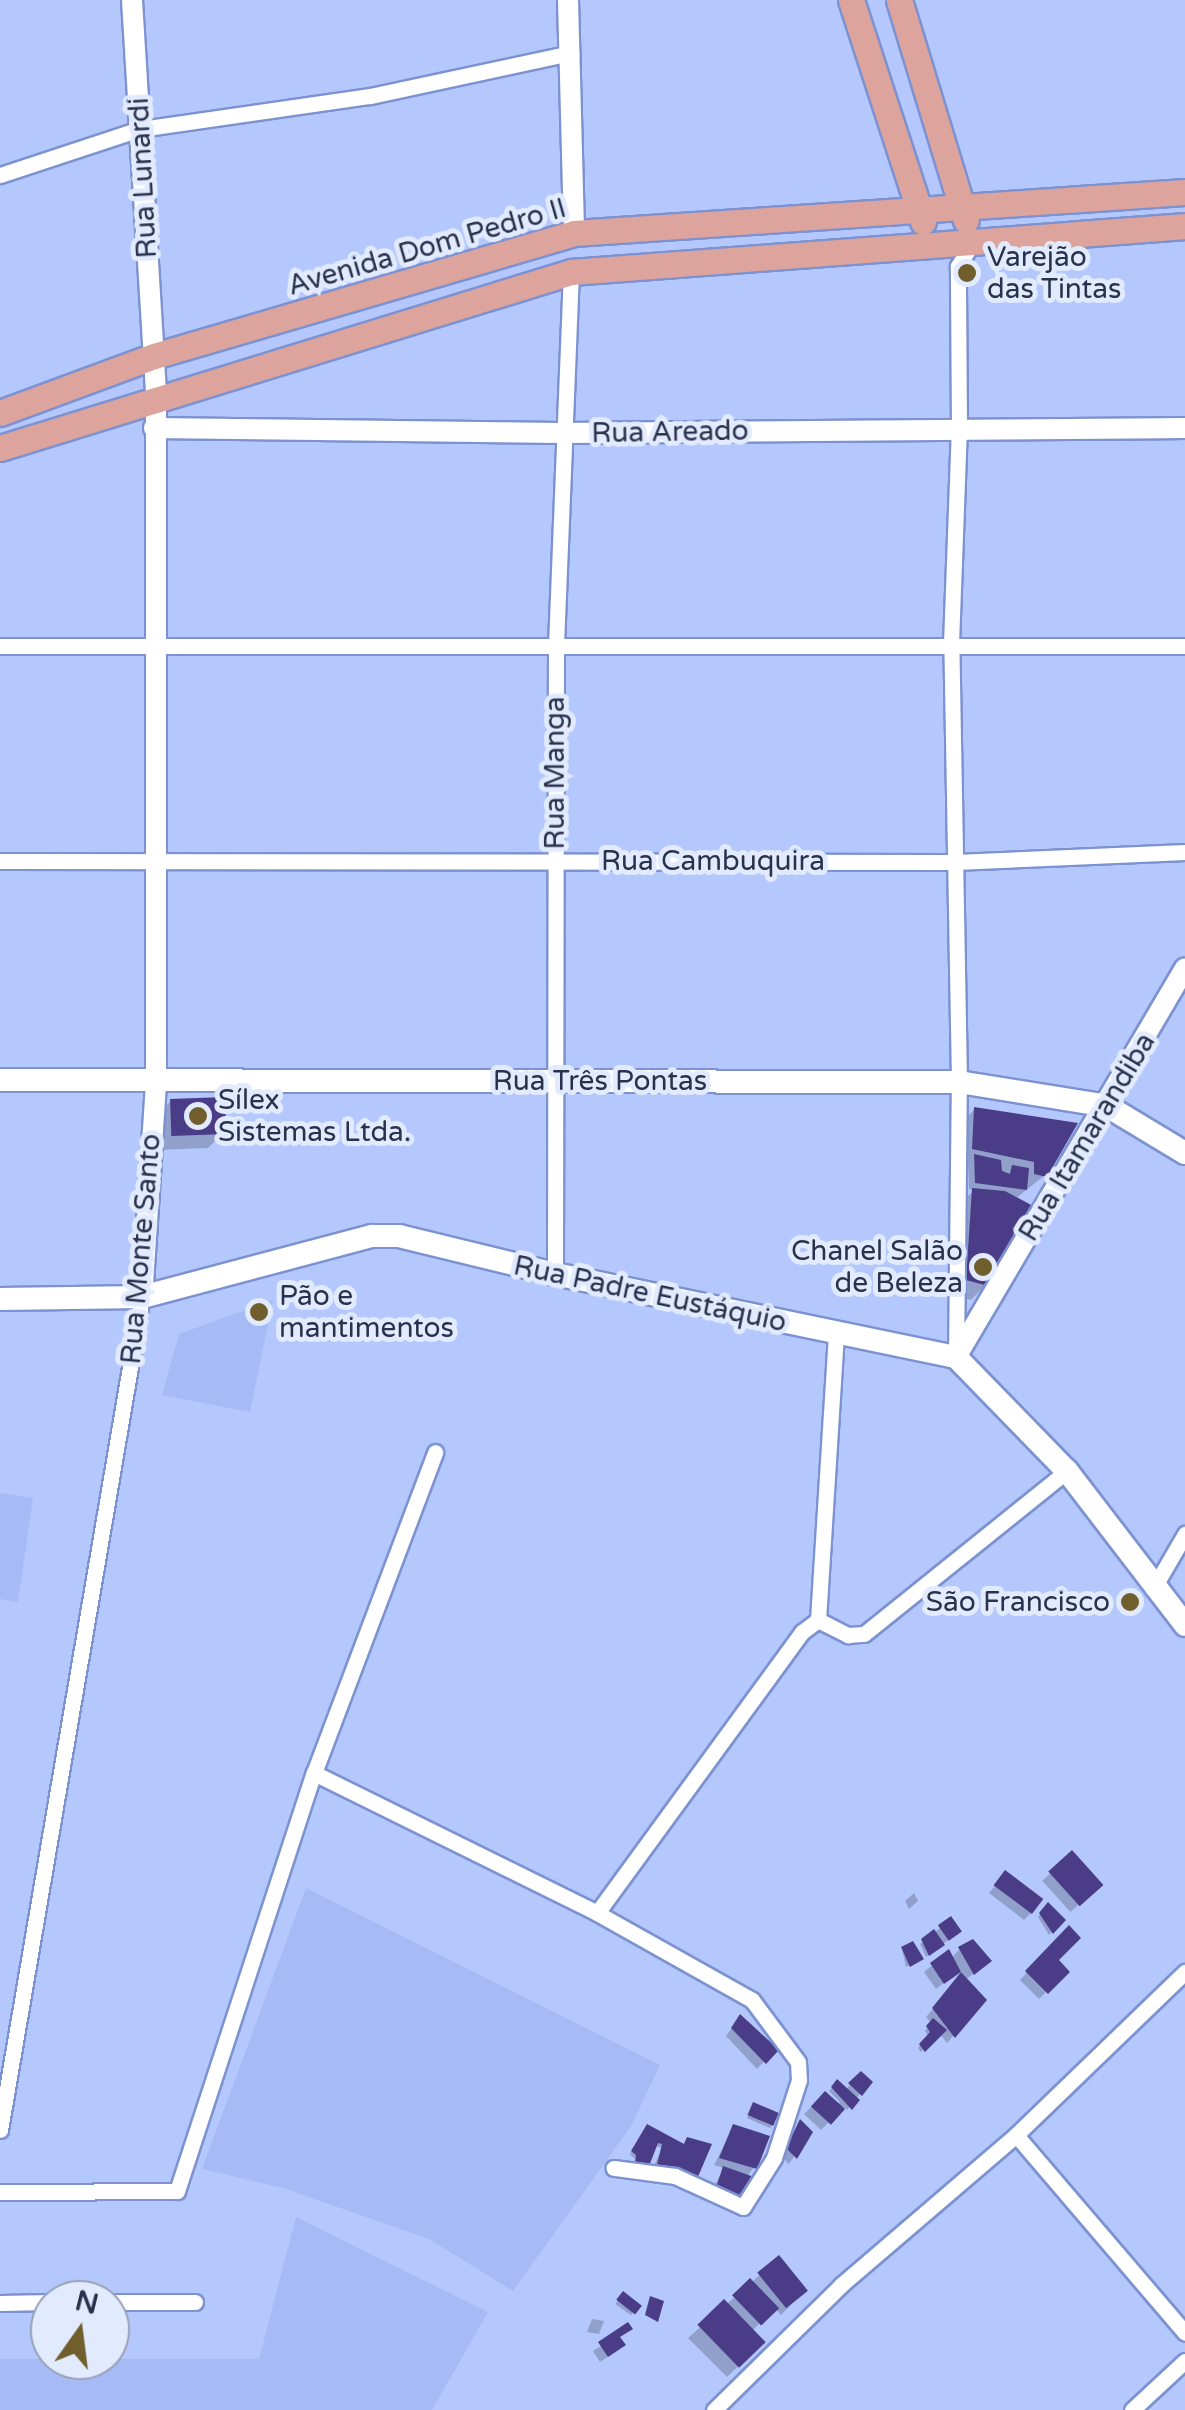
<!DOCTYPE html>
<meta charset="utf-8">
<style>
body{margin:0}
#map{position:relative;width:1185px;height:2410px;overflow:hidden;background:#b4c8fd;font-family:"Varela Round",sans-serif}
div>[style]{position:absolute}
.built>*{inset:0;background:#a6bbf5}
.shadow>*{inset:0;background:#0003;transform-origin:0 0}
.building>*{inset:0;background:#4b3c88;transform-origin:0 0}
.roads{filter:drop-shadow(2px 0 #7c92d1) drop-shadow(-2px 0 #7c92d1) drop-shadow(0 2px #7c92d1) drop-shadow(0 -2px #7c92d1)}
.minor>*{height:15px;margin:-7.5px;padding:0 7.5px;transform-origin:7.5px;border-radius:7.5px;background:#fff}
.tertiary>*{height:20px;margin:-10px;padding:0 10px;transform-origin:10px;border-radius:10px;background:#fff}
.secondary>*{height:22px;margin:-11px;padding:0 11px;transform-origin:11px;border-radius:11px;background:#fff}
.primary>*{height:25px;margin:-12.5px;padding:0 12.5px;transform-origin:12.5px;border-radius:12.5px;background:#dda49d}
.dots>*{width:28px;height:28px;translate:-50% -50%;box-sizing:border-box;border:5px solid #e2eafe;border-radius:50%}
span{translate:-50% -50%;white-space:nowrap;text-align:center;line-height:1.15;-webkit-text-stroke:10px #e2eafe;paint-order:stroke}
.street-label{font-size:28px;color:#29324c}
.poi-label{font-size:28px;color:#29324c}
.left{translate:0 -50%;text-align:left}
.right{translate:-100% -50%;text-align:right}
.north{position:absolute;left:30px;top:2280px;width:100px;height:100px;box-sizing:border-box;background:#e2eafe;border:2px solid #98a0b7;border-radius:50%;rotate:14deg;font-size:28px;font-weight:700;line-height:40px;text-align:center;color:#29324c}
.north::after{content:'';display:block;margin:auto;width:35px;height:45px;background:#705e2c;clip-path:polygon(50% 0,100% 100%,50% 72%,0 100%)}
</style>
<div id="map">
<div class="built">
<i style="clip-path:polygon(273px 1300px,250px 1412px,162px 1395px,179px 1334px)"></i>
<i style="clip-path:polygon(0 1493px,33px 1498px,18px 1602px,0 1599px)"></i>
<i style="clip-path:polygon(306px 1888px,660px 2065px,631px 2126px,513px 2291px,429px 2239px,283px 2188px,202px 2169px)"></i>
<i style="clip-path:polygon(296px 2217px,488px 2312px,432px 2410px,0 2410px,0 2359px,259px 2359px)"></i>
</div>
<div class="shadow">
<i style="clip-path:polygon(171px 1101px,223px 1133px,208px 1148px,156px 1150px,156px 1116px)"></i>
<i style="clip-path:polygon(975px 1109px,1074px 1125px,1045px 1175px,1015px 1199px,986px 1284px,971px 1300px,952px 1295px,958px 1206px,974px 1190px,969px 1189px,968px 1166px,958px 1163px,960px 1124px)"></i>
<i style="left:1072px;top:1854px;width:42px;height:40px;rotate:48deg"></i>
<i style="clip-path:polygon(999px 1881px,1031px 1913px,1024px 1920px,989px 1893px)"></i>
<i style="clip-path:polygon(914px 1893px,918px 1901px,909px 1909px,905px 1901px)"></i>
<i style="clip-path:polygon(1048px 1906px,1062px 1920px,1049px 1935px,1038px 1917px)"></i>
<i style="clip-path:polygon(950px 1920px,956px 1934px,926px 1957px,920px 1944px)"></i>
<i style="clip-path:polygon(1069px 1928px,1056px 1960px,1067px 1972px,1039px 1999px,1020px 1980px)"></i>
<i style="clip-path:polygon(902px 1949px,920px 1959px,906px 1967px)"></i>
<i style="clip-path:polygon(960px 1949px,981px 1968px,965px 1980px,984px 2000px,947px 2043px,940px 2034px,921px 2052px,918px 2048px,928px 2036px,925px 2031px,931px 2023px,926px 2017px,963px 1974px,960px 1970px,936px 1989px,924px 1972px,949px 1952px,951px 1958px)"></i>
<i style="clip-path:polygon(740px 2017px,775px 2050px,757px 2069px,726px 2036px)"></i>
<i style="clip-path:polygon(861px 2075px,869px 2083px,847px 2110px,844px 2107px,821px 2130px,804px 2114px,825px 2094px,837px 2105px,840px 2102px,829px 2091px,837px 2082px,845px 2090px)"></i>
<i style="clip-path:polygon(753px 2105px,773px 2125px,770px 2128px,747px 2118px)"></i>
<i style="clip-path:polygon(800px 2123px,810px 2132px,789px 2164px,780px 2156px)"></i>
<i style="clip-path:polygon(734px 2126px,754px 2167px,729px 2201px,711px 2192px,724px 2168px,714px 2165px)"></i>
<i style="clip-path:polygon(645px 2130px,682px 2145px,688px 2139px,708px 2145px,651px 2172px,662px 2148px,654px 2145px,634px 2166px,635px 2159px,630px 2154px)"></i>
<i style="clip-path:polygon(779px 2258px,805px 2290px,781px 2315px,775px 2308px,752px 2331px,763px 2342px,727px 2377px,688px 2338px)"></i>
<i style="clip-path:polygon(624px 2294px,638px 2307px,631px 2315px,615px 2304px)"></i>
<i style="clip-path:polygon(592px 2319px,604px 2321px,599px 2334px,587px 2332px)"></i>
<i style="clip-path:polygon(629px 2329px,618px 2338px,615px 2352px,600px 2362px,593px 2351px)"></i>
</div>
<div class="building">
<i style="left:225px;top:1097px;width:37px;height:55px;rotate:88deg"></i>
<i style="clip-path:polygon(974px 1107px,1078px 1123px,1047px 1177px,1034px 1174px,1034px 1162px,972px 1149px)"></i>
<i style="clip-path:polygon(974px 1154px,1001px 1160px,1002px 1171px,1010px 1174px,1012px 1165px,1029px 1168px,1027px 1190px,975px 1183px)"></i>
<i style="clip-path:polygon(972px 1188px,1005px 1191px,1035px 1207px,988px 1286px,966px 1280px)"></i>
<i style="left:1072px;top:1850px;width:47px;height:32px;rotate:48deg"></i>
<i style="left:1005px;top:1870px;width:48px;height:19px;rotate:37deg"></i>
<i style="clip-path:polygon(1048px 1902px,1066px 1920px,1053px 1934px,1039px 1913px)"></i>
<i style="left:951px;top:1916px;width:19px;height:16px;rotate:55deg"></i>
<i style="clip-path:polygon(1069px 1925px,1081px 1938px,1059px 1960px,1070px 1972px,1048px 1994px,1025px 1971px)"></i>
<i style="clip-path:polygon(934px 1929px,945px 1945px,929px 1956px,921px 1939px)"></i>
<i style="clip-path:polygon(973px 1939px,992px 1961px,974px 1975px,958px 1947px)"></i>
<i style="clip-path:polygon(913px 1941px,924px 1959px,910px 1967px,901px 1947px)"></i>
<i style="clip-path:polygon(949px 1949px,961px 1972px,944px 1984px,930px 1963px)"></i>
<i style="clip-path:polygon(961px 1972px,987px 2000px,955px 2038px,932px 2008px)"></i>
<i style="clip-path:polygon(740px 2014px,779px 2050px,766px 2064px,731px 2028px)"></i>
<i style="clip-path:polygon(933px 2018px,947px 2030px,925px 2052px,919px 2044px,930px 2032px,926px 2026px)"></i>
<i style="clip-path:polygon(861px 2071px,873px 2082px,862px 2096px,848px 2083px)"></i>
<i style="clip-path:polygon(837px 2079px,860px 2100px,852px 2110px,831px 2087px)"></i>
<i style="left:825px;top:2091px;width:27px;height:21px;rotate:42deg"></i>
<i style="left:753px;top:2102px;width:28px;height:14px;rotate:23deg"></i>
<i style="clip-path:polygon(800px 2119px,813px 2132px,797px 2159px,786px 2148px)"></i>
<i style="clip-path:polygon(647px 2124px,684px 2144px,687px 2137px,712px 2144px,697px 2179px,657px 2165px,662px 2144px,658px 2143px,649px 2166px,635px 2164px,636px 2155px,631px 2151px)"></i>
<i style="clip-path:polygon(733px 2124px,770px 2136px,757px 2169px,719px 2158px)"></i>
<i style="clip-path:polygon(723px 2166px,754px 2177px,739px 2195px,717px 2185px)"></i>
<i style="left:779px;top:2255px;width:46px;height:28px;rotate:51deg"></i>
<i style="left:750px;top:2278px;width:42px;height:25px;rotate:46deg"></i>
<i style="left:623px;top:2291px;width:24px;height:11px;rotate:38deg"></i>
<i style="clip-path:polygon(650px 2296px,664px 2301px,658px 2322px,645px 2315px)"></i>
<i style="left:724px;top:2299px;width:60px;height:37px;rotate:46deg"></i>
<i style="clip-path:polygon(628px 2322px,633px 2329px,620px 2337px,626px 2345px,608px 2357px,598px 2342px)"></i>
</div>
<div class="roads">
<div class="minor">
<i style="left:0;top:175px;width:147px;rotate:-18.2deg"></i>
<i style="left:140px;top:129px;width:232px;rotate:-8.2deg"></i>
<i style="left:370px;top:96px;width:206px;rotate:-12.1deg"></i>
<i style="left:0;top:646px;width:1185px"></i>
<i style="left:0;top:861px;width:955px;rotate:0.06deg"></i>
<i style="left:955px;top:862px;width:230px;rotate:-2.5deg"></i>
<i style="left:555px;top:1274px;width:629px;rotate:-89.91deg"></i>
<i style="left:556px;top:645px;width:373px;rotate:-87.7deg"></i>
<i style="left:956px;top:1357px;width:275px;rotate:-89.4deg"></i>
<i style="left:959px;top:1082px;width:438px;rotate:-91deg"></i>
<i style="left:951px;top:644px;width:216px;rotate:-87.9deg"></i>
<i style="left:959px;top:428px;width:162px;rotate:-90.4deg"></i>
<i style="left:958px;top:266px;width:26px;rotate:-58deg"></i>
<i style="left:1153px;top:1589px;width:64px;rotate:-59.8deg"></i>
<i style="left:818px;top:1620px;width:34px;rotate:27deg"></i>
<i style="left:848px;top:1635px;width:16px;rotate:-4deg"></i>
<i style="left:864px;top:1634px;width:260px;rotate:-38.8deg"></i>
<i style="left:818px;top:1620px;width:287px;rotate:-86.4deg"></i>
<i style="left:314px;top:1773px;width:316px;rotate:26.3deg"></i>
<i style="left:597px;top:1913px;width:178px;rotate:29.3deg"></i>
<i style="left:752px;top:2000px;width:77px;rotate:53.4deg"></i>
<i style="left:798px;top:2062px;width:18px;rotate:87deg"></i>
<i style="left:799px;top:2080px;width:82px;rotate:107.8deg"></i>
<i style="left:774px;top:2158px;width:58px;rotate:122.3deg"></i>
<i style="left:743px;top:2207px;width:75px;rotate:-155.5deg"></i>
<i style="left:675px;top:2176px;width:62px;rotate:-172.5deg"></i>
<i style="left:597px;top:1913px;width:348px;rotate:-53.9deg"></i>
<i style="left:802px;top:1632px;width:20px;rotate:-37deg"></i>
<i style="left:0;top:2130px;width:845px;rotate:-80.33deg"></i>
<i style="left:1016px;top:2135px;width:260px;rotate:49.5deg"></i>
<i style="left:0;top:2192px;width:177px;rotate:-0.3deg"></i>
<i style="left:177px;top:2191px;width:440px;rotate:-71.9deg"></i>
<i style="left:314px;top:1773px;width:343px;rotate:-69.3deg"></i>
<i style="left:110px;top:2302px;width:85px"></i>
<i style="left:0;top:2303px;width:50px;rotate:-1.1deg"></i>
<i style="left:714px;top:2410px;width:178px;rotate:-44.5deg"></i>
<i style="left:841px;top:2285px;width:230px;rotate:-40.6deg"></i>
<i style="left:1016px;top:2135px;width:235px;rotate:-44deg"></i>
<i style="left:1132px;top:2410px;width:72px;rotate:-42.8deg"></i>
</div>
<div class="tertiary">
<i style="left:132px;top:0;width:397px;rotate:86.5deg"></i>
<i style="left:156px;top:396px;width:687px;rotate:90deg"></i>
<i style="left:156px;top:1083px;width:214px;rotate:93.7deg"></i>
<i style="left:568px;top:0;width:233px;rotate:88.5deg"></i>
<i style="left:154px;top:428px;width:407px;rotate:0.7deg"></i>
<i style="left:561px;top:433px;width:624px;rotate:-0.46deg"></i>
<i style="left:956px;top:1357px;width:451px;rotate:-59.5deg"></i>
</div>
<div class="secondary">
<i style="left:0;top:1080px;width:959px;rotate:0.12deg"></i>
<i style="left:959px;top:1082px;width:150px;rotate:9.2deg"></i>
<i style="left:1107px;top:1106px;width:91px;rotate:31.1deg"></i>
<i style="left:0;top:1299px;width:142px;rotate:-0.8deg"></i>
<i style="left:142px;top:1297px;width:238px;rotate:-14.9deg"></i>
<i style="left:372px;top:1236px;width:27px"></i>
<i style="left:399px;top:1236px;width:161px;rotate:13.7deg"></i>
<i style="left:555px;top:1274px;width:409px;rotate:11.7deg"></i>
<i style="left:956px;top:1357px;width:159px;rotate:45.8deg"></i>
<i style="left:1067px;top:1471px;width:194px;rotate:52.5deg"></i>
</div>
<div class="primary">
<i style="left:851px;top:0;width:233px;rotate:72deg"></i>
<i style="left:899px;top:0;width:230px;rotate:73.1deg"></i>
<i style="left:0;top:413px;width:164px;rotate:-20.3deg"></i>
<i style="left:154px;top:356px;width:438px;rotate:-16.3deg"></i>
<i style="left:574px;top:233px;width:612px;rotate:-3.84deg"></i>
<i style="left:0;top:448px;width:598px;rotate:-17.13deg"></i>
<i style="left:571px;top:272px;width:616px;rotate:-4.28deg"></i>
</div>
</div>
<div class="dots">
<i style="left:967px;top:273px;background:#705e2c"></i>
<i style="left:198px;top:1116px;background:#705e2c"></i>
<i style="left:983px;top:1267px;background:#705e2c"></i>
<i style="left:259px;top:1312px;background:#705e2c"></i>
<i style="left:1130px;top:1602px;background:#705e2c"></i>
</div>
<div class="street-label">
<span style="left:143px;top:178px;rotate:-93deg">Rua Lunardi</span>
<span style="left:427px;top:247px;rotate:-16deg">Avenida Dom Pedro II</span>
<span style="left:670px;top:432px;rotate:-1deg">Rua Areado</span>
<span style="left:555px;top:773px;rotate:-90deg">Rua Manga</span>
<span style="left:713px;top:861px">Rua Cambuquira</span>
<span style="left:600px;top:1081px">Rua Três Pontas</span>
<span style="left:1087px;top:1137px;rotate:-59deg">Rua Itamarandiba</span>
<span style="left:141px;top:1249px;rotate:-85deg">Rua Monte Santo</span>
<span style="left:650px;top:1294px;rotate:12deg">Rua Padre Eustáquio</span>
</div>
<div class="poi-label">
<span class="left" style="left:987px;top:273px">Varejão<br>das Tintas</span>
<span class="left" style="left:218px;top:1116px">Sílex<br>Sistemas Ltda.</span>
<span class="right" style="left:963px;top:1267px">Chanel Salão<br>de Beleza</span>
<span class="left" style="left:279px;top:1312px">Pão e<br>mantimentos</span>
<span class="right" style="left:1110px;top:1602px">São Francisco</span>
</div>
<div class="north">N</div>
</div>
